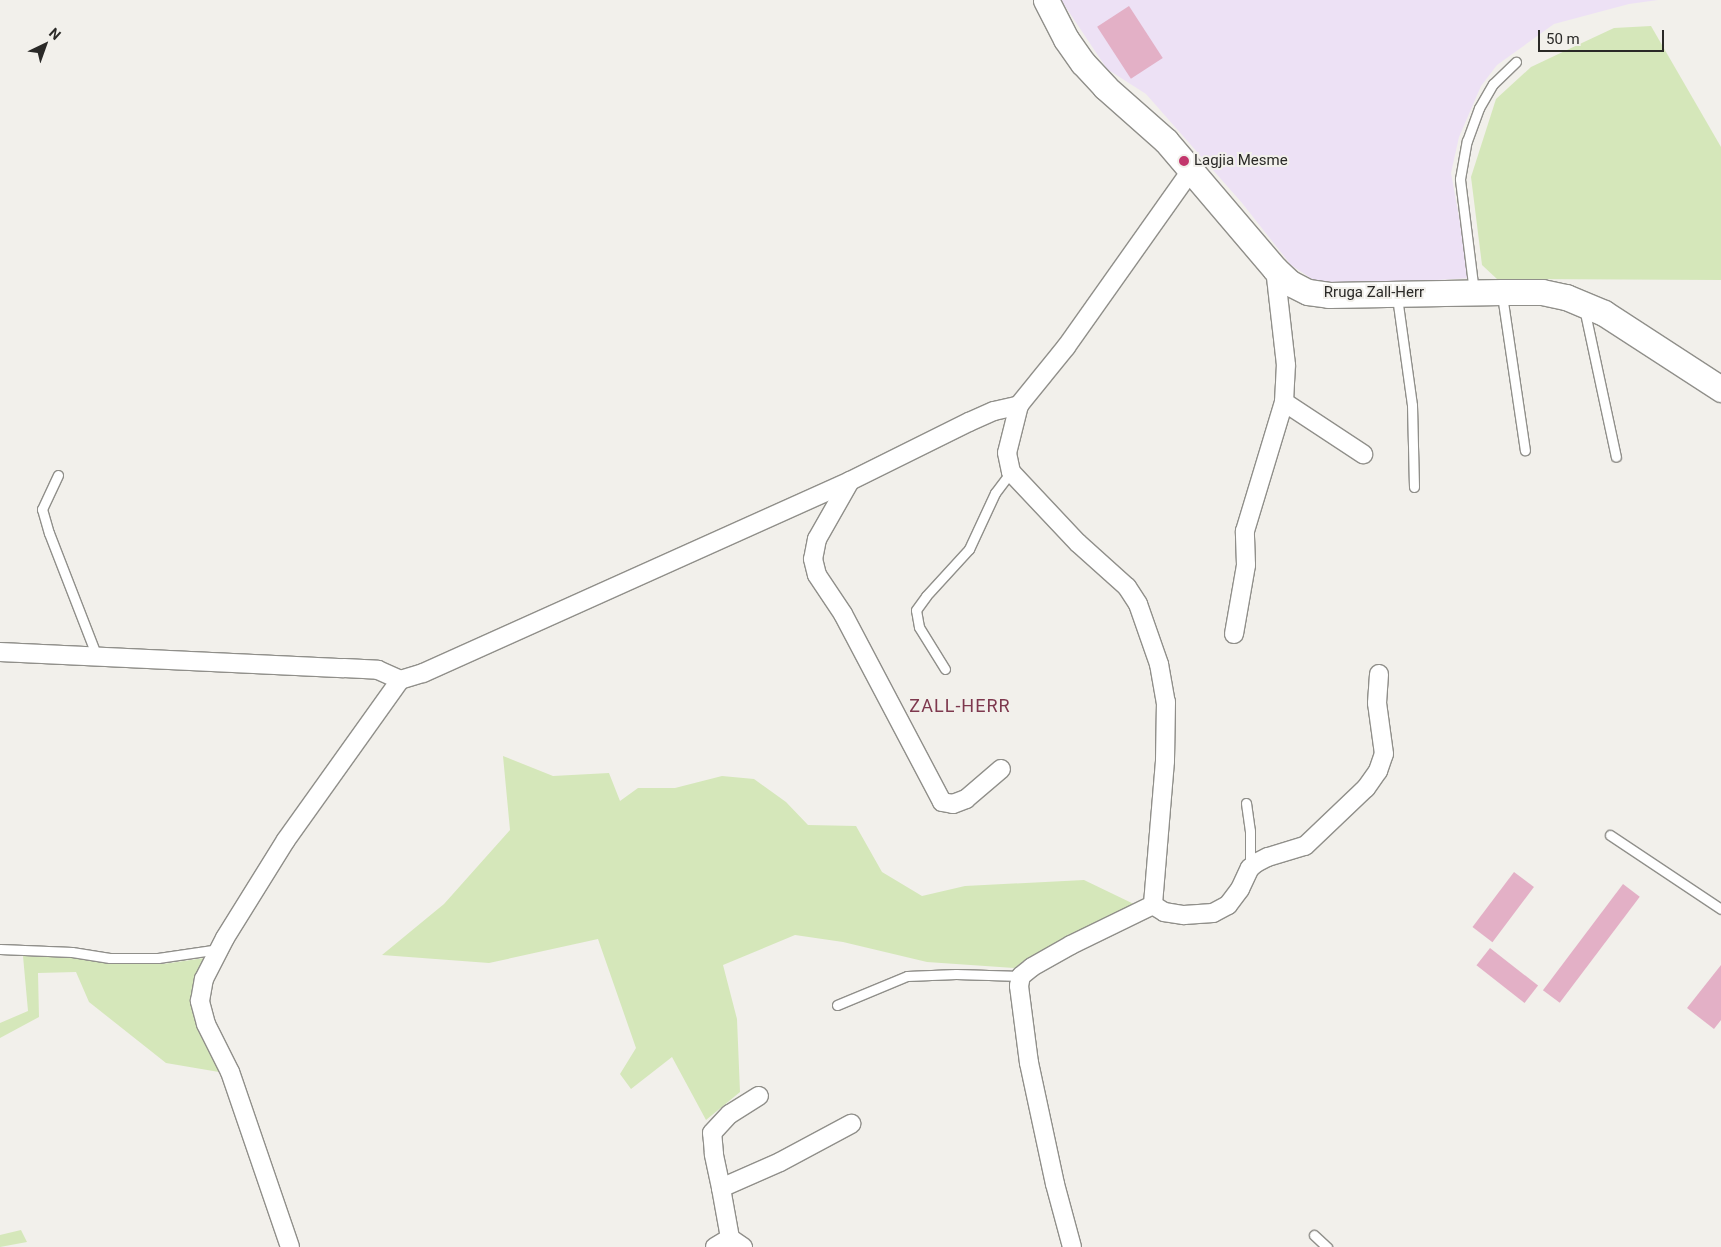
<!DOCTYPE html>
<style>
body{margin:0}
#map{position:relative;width:1721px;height:1247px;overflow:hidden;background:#f2f0eb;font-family:Roboto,sans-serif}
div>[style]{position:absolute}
.industrial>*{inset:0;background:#ede1f5}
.green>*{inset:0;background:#d5e7ba}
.building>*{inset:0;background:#e3b0c6;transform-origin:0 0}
.roads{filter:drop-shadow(1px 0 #908f8a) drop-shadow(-1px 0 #908f8a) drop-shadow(0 1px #908f8a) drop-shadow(0 -1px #908f8a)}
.lane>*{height:9px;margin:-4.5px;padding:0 4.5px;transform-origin:4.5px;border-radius:4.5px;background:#fff}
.street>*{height:18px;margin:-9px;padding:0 9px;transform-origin:9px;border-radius:9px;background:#fff}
.secondary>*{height:25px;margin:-12.5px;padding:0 12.5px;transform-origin:12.5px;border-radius:12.5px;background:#fff}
.dots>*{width:14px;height:14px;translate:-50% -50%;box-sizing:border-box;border:2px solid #f2f0eb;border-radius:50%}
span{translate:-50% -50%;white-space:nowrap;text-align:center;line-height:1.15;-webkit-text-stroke:4px #f2f0eb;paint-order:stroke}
.poi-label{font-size:15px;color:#2a2927}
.left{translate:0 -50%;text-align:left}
.street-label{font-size:15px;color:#2a2927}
.quarter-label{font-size:18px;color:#7e384e;letter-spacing:1px}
.north{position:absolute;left:20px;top:20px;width:50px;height:50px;-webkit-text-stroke:4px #f2f0eb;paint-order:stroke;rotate:42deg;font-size:14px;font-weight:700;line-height:20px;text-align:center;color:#2a2927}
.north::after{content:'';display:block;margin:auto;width:18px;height:22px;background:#2a2927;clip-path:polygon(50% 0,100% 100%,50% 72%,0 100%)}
.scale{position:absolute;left:1538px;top:30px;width:126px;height:22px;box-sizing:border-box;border:2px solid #2a2927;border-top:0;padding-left:6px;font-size:15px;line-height:18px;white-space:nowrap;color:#2a2927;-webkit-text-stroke:4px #f2f0eb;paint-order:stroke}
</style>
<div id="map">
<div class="industrial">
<i style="clip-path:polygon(1061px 0,1658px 0,1629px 4px,1554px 24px,1497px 65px,1481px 86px,1459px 137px,1451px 173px,1470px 278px,1324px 287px,1291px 265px,1242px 203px,1146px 94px,1107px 69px)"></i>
</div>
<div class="green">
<i style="clip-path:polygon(1651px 26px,1721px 147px,1721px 280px,1497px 279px,1482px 265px,1471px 177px,1496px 99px,1531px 67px,1569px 49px,1614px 28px)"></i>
<i style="clip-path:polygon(503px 756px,553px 776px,609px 773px,620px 801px,638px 788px,675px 788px,722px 776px,754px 779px,786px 802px,808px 825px,856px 826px,882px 872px,922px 896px,965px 886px,1084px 880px,1138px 906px,1014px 968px,927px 962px,843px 942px,795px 935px,723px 965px,737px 1019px,740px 1092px,706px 1120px,672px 1057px,631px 1089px,620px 1074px,636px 1048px,598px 939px,489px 963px,382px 955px,444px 904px,510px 830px)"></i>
<i style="clip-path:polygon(23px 956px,75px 957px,116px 964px,163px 964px,205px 958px,191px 997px,219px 1072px,166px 1063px,89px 1002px,76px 972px,38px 973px,39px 1017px,0 1038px,0 1023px,28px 1011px)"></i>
<i style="clip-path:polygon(21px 1230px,27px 1242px,0 1247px,0 1235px)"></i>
</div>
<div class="building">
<i style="left:1129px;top:6px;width:62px;height:38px;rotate:57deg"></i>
<i style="left:1514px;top:872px;width:25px;height:69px;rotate:37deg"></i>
<i style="left:1623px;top:884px;width:21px;height:133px;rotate:37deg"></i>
<i style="left:1490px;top:948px;width:61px;height:22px;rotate:38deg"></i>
<i style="clip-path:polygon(1721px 965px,1721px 1020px,1714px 1029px,1687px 1008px)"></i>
</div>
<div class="roads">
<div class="lane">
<i style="left:1474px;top:292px;width:114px;rotate:-97.1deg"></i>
<i style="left:1460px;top:179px;width:39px;rotate:-80deg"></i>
<i style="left:1467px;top:141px;width:35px;rotate:-70deg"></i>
<i style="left:1479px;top:108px;width:28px;rotate:-60deg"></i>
<i style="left:1493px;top:84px;width:32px;rotate:-44deg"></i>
<i style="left:1502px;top:295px;width:157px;rotate:81.6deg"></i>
<i style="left:1397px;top:297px;width:109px;rotate:82.1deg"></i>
<i style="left:1412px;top:405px;width:82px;rotate:88.6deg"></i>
<i style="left:1584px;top:308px;width:152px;rotate:77.9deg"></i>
<i style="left:58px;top:475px;width:38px;rotate:115deg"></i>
<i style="left:42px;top:509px;width:25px;rotate:74deg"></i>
<i style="left:49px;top:533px;width:133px;rotate:68.8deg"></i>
<i style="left:945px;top:669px;width:49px;rotate:-121.8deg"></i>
<i style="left:919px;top:627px;width:17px;rotate:-100deg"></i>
<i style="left:916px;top:610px;width:17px;rotate:-54deg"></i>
<i style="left:926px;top:596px;width:64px;rotate:-47.5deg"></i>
<i style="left:969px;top:549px;width:62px;rotate:-65.1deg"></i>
<i style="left:995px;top:493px;width:26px;rotate:-53deg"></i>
<i style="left:1246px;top:803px;width:28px;rotate:82deg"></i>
<i style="left:1250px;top:831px;width:37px;rotate:90deg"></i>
<i style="left:1610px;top:835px;width:133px;rotate:33.7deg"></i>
<i style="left:0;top:949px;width:72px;rotate:2.4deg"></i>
<i style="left:72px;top:952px;width:38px;rotate:9deg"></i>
<i style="left:110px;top:958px;width:48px"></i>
<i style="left:158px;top:958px;width:62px;rotate:-8.4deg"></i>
<i style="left:837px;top:1005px;width:76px;rotate:-22.5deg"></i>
<i style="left:907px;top:976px;width:49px;rotate:-2.3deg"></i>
<i style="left:956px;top:974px;width:65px;rotate:1.8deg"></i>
<i style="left:1314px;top:1235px;width:18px;rotate:43deg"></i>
</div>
<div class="street">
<i style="left:1284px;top:402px;width:95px;rotate:33.4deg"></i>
<i style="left:1019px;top:405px;width:49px;rotate:104deg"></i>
<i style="left:1007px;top:453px;width:19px;rotate:78deg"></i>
<i style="left:1011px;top:472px;width:98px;rotate:46.7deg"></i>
<i style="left:1078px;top:543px;width:66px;rotate:41.9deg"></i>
<i style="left:1127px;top:587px;width:20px;rotate:57deg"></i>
<i style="left:1138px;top:604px;width:64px;rotate:70.7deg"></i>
<i style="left:1159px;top:664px;width:39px;rotate:80deg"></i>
<i style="left:1166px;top:702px;width:59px;rotate:91deg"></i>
<i style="left:1165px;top:761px;width:144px;rotate:94.8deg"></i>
<i style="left:1153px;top:905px;width:13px;rotate:32deg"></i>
<i style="left:1164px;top:912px;width:20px;rotate:9deg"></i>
<i style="left:1184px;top:915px;width:29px;rotate:-4deg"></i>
<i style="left:1213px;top:913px;width:17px;rotate:-28deg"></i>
<i style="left:1228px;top:905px;width:20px;rotate:-53deg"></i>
<i style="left:1240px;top:889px;width:23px;rotate:-65deg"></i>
<i style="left:1250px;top:868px;width:8px;rotate:-40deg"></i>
<i style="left:1256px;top:863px;width:13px;rotate:-27deg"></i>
<i style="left:1268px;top:857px;width:39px;rotate:-17deg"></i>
<i style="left:1305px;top:846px;width:84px;rotate:-43.6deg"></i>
<i style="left:1366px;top:788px;width:21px;rotate:-55deg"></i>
<i style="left:1378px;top:771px;width:18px;rotate:-71deg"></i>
<i style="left:1384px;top:754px;width:51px;rotate:-97.8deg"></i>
<i style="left:1377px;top:703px;width:29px;rotate:-86deg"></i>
<i style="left:850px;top:481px;width:67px;rotate:119.6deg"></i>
<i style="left:817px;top:539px;width:20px;rotate:101deg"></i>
<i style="left:813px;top:559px;width:16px;rotate:76deg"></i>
<i style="left:817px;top:575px;width:47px;rotate:56.3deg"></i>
<i style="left:843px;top:614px;width:212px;rotate:62.2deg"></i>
<i style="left:942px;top:802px;width:11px;rotate:10deg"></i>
<i style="left:953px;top:804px;width:14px;rotate:-21deg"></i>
<i style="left:966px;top:799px;width:46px;rotate:-40.6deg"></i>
<i style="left:1234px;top:634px;width:70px;rotate:-80.1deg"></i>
<i style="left:1246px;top:565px;width:34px;rotate:-92deg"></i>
<i style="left:1245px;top:531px;width:135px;rotate:-73.2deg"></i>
<i style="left:1284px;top:402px;width:37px;rotate:-87deg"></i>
<i style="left:1286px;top:365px;width:97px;rotate:-96.5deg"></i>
<i style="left:0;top:652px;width:344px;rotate:2.7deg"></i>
<i style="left:344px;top:668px;width:34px;rotate:3deg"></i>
<i style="left:378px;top:670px;width:24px;rotate:24deg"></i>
<i style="left:400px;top:680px;width:24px;rotate:-17deg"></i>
<i style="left:423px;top:673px;width:468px;rotate:-24.2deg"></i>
<i style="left:850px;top:481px;width:133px;rotate:-26.4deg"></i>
<i style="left:969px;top:422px;width:27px;rotate:-24deg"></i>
<i style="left:994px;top:411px;width:26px;rotate:-13deg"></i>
<i style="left:1019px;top:405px;width:75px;rotate:-51deg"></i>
<i style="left:1066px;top:347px;width:218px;rotate:-54.7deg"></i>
<i style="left:721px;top:1188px;width:35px;rotate:-102deg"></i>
<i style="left:714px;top:1154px;width:21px;rotate:-95deg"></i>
<i style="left:712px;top:1133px;width:26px;rotate:-47deg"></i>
<i style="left:730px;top:1114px;width:34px;rotate:-32deg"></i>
<i style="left:730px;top:1238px;width:16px;rotate:35deg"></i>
<i style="left:290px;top:1247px;width:185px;rotate:-108.9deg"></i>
<i style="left:230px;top:1072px;width:54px;rotate:-116.6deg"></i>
<i style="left:206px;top:1024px;width:24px;rotate:-105deg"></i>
<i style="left:200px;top:1001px;width:22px;rotate:-80deg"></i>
<i style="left:204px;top:979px;width:46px;rotate:-62.9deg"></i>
<i style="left:225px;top:938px;width:115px;rotate:-58.1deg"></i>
<i style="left:286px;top:840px;width:196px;rotate:-54.5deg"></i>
<i style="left:715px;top:1247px;width:17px;rotate:-31deg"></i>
<i style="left:730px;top:1238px;width:51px;rotate:-100.2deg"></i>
<i style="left:721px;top:1188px;width:64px;rotate:-23.8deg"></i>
<i style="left:780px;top:1162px;width:81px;rotate:-28.2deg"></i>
<i style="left:1072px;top:1247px;width:65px;rotate:-105.1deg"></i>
<i style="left:1055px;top:1184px;width:124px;rotate:-102.1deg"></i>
<i style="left:1029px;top:1063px;width:78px;rotate:-97.4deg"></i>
<i style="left:1019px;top:986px;width:10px;rotate:-79deg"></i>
<i style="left:1021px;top:976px;width:14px;rotate:-39deg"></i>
<i style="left:1032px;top:967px;width:45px;rotate:-29.4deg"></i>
<i style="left:1071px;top:945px;width:91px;rotate:-26deg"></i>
</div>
<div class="secondary">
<i style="left:1046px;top:0;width:44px;rotate:62.9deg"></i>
<i style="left:1066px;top:39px;width:29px;rotate:55deg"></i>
<i style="left:1083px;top:63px;width:33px;rotate:47deg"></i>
<i style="left:1105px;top:87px;width:81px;rotate:41.5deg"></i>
<i style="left:1166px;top:141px;width:168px;rotate:49.6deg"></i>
<i style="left:1275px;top:269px;width:21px;rotate:43deg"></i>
<i style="left:1290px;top:283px;width:20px;rotate:27deg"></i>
<i style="left:1308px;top:292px;width:21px;rotate:8deg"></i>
<i style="left:1329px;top:295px;width:173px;rotate:-1deg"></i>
<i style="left:1502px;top:292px;width:40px"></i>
<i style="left:1542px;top:292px;width:25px;rotate:12deg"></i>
<i style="left:1566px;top:297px;width:41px;rotate:22.8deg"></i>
<i style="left:1604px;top:313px;width:140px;rotate:33deg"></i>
</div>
</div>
<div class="dots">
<i style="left:1184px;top:161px;background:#c2366c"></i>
</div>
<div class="poi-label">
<span class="left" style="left:1194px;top:161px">Lagjia Mesme</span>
</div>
<div class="street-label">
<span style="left:1374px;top:293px">Rruga Zall-Herr</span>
</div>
<div class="quarter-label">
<span style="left:960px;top:706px">ZALL-HERR</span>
</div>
<div class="north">N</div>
<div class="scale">50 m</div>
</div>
